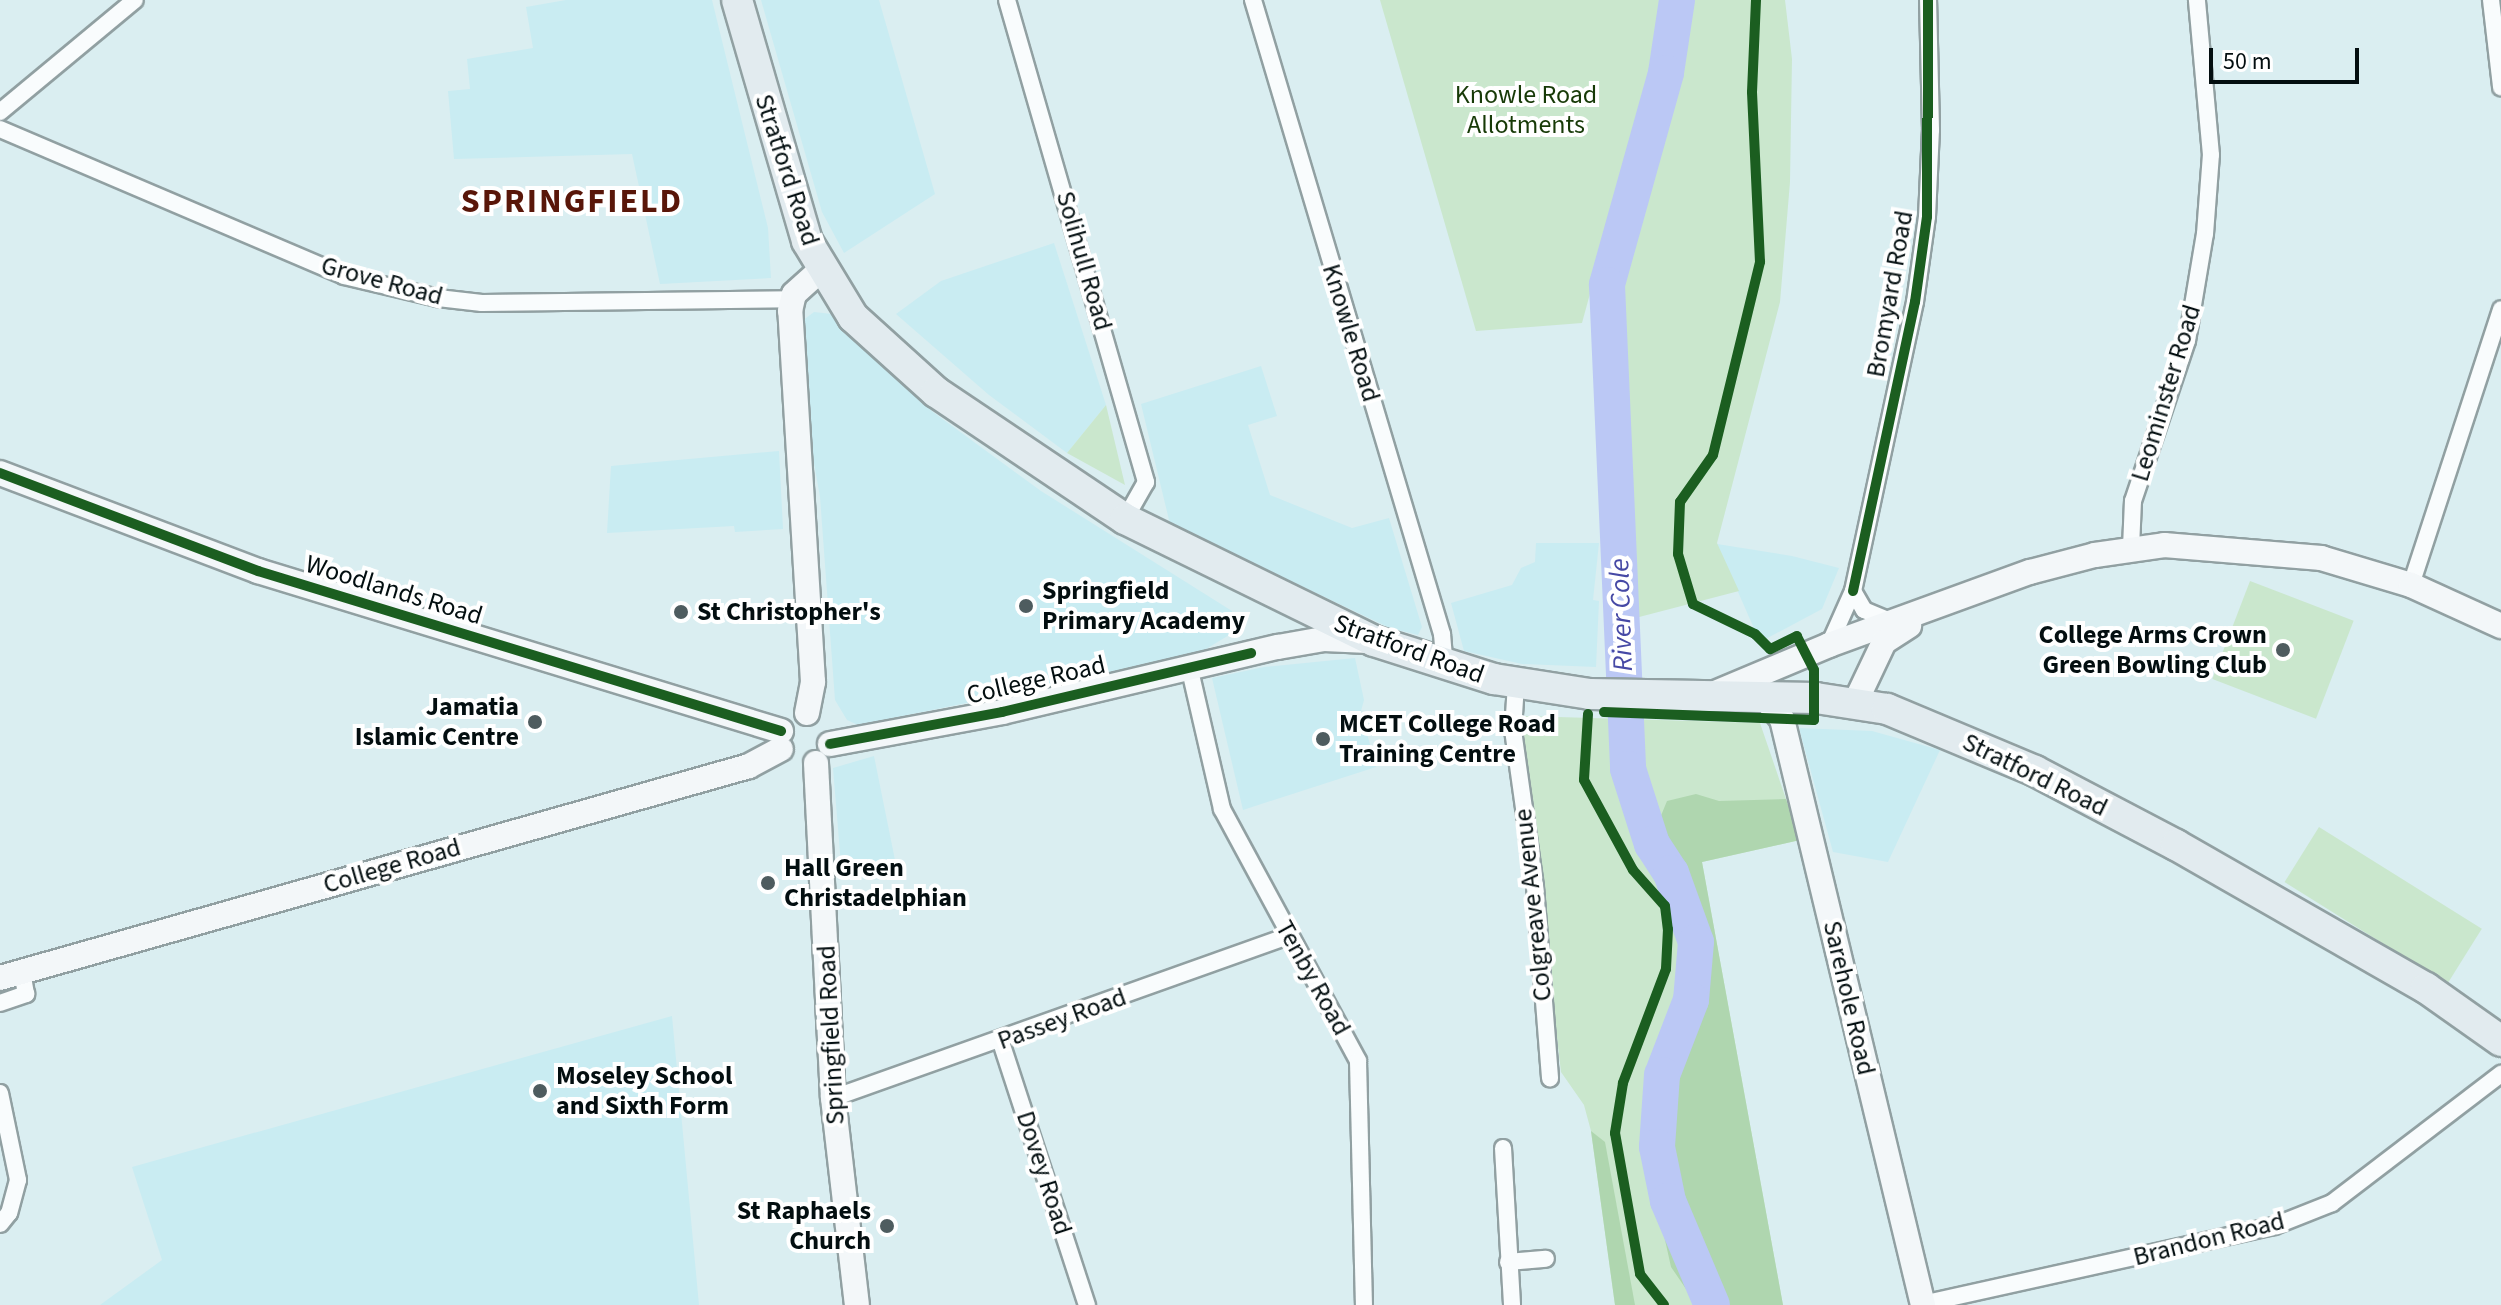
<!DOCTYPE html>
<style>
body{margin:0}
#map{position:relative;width:2501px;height:1305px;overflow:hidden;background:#daeef1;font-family:"Source Sans 3",sans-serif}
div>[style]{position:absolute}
.built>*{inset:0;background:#c9ecf2}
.green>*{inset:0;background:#cae7cd;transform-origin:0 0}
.forest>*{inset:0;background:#afd6af}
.river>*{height:36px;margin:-18px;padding:0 18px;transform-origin:18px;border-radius:18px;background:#bbc8f5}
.roads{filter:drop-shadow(2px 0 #91a0a2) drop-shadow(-2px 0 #91a0a2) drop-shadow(0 2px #91a0a2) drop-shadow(0 -2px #91a0a2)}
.street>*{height:16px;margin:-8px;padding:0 8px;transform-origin:8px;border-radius:8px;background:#f9fcfd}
.secondary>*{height:24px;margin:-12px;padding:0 12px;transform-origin:12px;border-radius:12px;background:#f3f7f9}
.highway>*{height:30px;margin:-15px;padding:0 15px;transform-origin:15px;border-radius:15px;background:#e2ebef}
.cycleway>*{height:10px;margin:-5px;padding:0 5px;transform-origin:5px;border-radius:5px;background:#1b5e20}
.dots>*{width:22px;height:22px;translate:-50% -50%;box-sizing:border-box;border:4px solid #fff;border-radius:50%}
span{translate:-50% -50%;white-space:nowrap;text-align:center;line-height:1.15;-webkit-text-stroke:8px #fff;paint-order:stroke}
.park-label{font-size:26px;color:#173a07}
.street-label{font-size:26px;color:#030e10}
.poi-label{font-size:26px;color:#030e10;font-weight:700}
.left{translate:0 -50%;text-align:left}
.right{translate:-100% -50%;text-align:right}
.water-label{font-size:28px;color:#4649a5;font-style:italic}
.district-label{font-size:34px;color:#591609;font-weight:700;letter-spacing:2px}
.scale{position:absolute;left:2209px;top:48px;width:150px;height:36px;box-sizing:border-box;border:4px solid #030e10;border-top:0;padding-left:10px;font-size:24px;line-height:28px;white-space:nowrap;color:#030e10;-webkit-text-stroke:6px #fff;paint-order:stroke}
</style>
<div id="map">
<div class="built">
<i style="clip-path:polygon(566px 0,712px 0,768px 228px,771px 278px,660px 284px,632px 154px,454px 159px,448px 91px,470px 89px,467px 59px,533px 48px,526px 7px)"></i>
<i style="clip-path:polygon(761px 0,879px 0,935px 194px,844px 253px,822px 212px)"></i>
<i style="clip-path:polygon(1054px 243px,1106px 405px,1067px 453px,989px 395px,896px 314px,941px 281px)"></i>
<i style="clip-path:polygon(814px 312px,832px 314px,933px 412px,1041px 491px,1232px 611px,1234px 632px,1193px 657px,858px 725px,847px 720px,835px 700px,820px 497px,806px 418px,802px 321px)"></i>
<i style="clip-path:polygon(1261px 366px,1277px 416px,1248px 425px,1270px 495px,1352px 528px,1389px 518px,1422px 627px,1418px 635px,1390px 628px,1170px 524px,1141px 404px)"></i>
<i style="clip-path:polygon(779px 451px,783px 529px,735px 532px,734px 526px,607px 533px,611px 466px)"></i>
<i style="clip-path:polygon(1536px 543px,1599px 543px,1593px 600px,1599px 601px,1596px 667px,1522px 664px,1464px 651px,1451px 603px,1512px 585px,1521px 568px,1535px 562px)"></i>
<i style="clip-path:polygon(1717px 544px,1792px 556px,1839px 568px,1822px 609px,1760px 642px)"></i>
<i style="clip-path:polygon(1355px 658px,1364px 700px,1361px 711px,1376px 767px,1243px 810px,1212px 678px,1264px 667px)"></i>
<i style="clip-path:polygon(1799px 728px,1872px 731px,1940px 750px,1888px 862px,1833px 852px)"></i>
<i style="clip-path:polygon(874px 756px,895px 860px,841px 865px,833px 768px)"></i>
<i style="clip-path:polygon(672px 1016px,699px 1305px,100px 1305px,162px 1260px,132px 1167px)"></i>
</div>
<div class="green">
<i style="clip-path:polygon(1380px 0,1664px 0,1649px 77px,1582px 323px,1476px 331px)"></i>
<i style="clip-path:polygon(1677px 0,1785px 0,1792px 59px,1790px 182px,1780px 302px,1717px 543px,1739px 591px,1620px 622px,1607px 285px,1666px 73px)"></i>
<i style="clip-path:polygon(1106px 405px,1125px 485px,1067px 453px)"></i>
<i style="left:2250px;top:581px;width:111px;height:105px;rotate:21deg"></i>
<i style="clip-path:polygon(1520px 716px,1760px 723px,1800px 840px,1702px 862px,1783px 1305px,1615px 1305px,1591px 1131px,1584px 1105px,1561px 1072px)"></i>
<i style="left:2319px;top:827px;width:192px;height:65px;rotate:32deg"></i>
</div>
<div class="forest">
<i style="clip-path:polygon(1696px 794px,1719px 801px,1786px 799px,1800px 840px,1702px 862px,1783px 1305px,1697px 1305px,1671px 1267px,1646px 1154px,1655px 1068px,1686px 966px,1664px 877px,1646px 852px,1667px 801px)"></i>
<i style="clip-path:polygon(1591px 1131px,1605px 1142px,1635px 1305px,1615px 1305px)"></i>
</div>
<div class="river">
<i style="left:1677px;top:0;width:74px;rotate:98.6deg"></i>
<i style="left:1666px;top:73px;width:220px;rotate:105.6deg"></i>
<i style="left:1607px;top:285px;width:484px;rotate:87.5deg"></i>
<i style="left:1628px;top:769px;width:79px;rotate:72.3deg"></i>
<i style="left:1652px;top:844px;width:35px;rotate:57deg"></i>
<i style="left:1671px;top:873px;width:73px;rotate:70.1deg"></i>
<i style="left:1696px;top:942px;width:58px;rotate:94.9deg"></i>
<i style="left:1691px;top:1000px;width:80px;rotate:111.1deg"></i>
<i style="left:1662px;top:1075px;width:72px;rotate:94deg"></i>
<i style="left:1657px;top:1147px;width:55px;rotate:78.5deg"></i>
<i style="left:1668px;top:1201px;width:113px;rotate:67.1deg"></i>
</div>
<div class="roads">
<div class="street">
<i style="left:1007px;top:0;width:502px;rotate:73.91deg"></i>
<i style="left:1146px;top:482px;width:43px;rotate:119.6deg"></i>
<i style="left:1253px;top:0;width:662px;rotate:73.4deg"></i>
<i style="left:1442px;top:634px;width:32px;rotate:85deg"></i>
<i style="left:2491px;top:0;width:88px;rotate:83.4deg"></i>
<i style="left:0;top:112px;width:175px;rotate:-39.7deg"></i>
<i style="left:0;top:129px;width:374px;rotate:23.1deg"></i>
<i style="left:344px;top:276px;width:97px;rotate:13.2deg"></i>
<i style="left:438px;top:298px;width:44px;rotate:6.5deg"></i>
<i style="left:482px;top:303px;width:309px;rotate:-0.7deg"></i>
<i style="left:2131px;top:548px;width:47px;rotate:-87.6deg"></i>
<i style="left:2133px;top:501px;width:169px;rotate:-71.4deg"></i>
<i style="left:2187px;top:341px;width:109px;rotate:-80.5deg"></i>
<i style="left:2205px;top:234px;width:79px;rotate:-85.7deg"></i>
<i style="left:2211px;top:155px;width:156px;rotate:-95.2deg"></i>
<i style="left:2411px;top:585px;width:290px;rotate:-71.9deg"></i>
<i style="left:1853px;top:591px;width:22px;rotate:60deg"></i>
<i style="left:1864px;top:610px;width:30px;rotate:23deg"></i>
<i style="left:1829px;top:645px;width:59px;rotate:-66deg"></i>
<i style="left:1853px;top:591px;width:296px;rotate:-77.9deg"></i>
<i style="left:1915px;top:302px;width:86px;rotate:-82deg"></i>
<i style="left:1927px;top:217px;width:87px;rotate:-87.4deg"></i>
<i style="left:1931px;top:130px;width:130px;rotate:-91.3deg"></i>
<i style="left:1189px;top:666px;width:147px;rotate:77deg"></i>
<i style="left:1222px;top:809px;width:286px;rotate:61.6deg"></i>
<i style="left:1358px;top:1061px;width:244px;rotate:88.6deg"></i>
<i style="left:1516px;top:684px;width:46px;rotate:93.7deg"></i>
<i style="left:1513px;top:730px;width:159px;rotate:82deg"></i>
<i style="left:1535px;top:887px;width:192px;rotate:85.5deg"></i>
<i style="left:0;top:1003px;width:28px;rotate:-19deg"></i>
<i style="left:26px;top:994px;width:22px;rotate:-100deg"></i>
<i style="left:1001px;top:1042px;width:277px;rotate:71.9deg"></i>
<i style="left:0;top:1093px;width:89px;rotate:78.3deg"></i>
<i style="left:18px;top:1180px;width:34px;rotate:105deg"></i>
<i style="left:9px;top:1213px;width:14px;rotate:129deg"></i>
<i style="left:833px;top:1098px;width:484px;rotate:-19.6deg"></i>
<i style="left:1503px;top:1148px;width:157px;rotate:86.7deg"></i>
<i style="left:1508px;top:1262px;width:38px;rotate:-5deg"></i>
<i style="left:1922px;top:1304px;width:361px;rotate:-12.5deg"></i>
<i style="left:2274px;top:1226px;width:62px;rotate:-21.6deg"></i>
<i style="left:2332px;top:1203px;width:213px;rotate:-37.4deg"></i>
</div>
<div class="secondary">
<i style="left:0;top:473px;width:276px;rotate:20.8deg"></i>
<i style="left:258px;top:571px;width:547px;rotate:17.01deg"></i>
<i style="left:1715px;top:693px;width:124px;rotate:-22.8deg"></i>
<i style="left:1829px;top:645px;width:214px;rotate:-20deg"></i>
<i style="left:2030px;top:572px;width:67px;rotate:-14.7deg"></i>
<i style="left:2095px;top:555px;width:70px;rotate:-8.2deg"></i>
<i style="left:2164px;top:545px;width:158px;rotate:4.7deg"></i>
<i style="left:2321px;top:558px;width:94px;rotate:16.7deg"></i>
<i style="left:2411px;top:585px;width:99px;rotate:24.5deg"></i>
<i style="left:1764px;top:697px;width:28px;rotate:51deg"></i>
<i style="left:1782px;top:719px;width:603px;rotate:76.47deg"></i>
<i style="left:1855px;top:703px;width:68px;rotate:-64.6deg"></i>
<i style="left:1884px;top:642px;width:30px;rotate:-33deg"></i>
<i style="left:807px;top:713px;width:32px;rotate:-79deg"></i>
<i style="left:813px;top:682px;width:372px;rotate:-93.5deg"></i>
<i style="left:790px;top:311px;width:17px;rotate:-77deg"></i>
<i style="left:794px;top:294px;width:36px;rotate:-42deg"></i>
<i style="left:830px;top:744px;width:175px;rotate:-10.5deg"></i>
<i style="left:1002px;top:712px;width:284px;rotate:-13.3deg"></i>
<i style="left:1278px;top:647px;width:47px;rotate:-9.9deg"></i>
<i style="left:1324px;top:639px;width:44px;rotate:2.6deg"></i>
<i style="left:816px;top:763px;width:335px;rotate:87.1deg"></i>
<i style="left:833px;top:1098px;width:208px;rotate:83.4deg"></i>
<i style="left:0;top:978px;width:778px;rotate:-15.8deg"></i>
<i style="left:749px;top:766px;width:36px;rotate:-28deg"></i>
</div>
<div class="highway">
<i style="left:737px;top:0;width:251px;rotate:73.8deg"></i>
<i style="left:807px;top:241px;width:89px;rotate:58.8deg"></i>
<i style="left:853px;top:317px;width:112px;rotate:42.1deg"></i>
<i style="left:936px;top:392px;width:228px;rotate:33.9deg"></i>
<i style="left:1125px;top:519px;width:277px;rotate:26.1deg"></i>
<i style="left:1374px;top:641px;width:126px;rotate:17.6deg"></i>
<i style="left:1494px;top:679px;width:97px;rotate:8.9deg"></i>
<i style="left:1590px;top:694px;width:226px;rotate:1deg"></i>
<i style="left:1816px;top:698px;width:72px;rotate:8.8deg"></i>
<i style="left:1887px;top:709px;width:160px;rotate:22.7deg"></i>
<i style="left:2035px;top:771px;width:159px;rotate:27.7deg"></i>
<i style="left:2176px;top:845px;width:288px;rotate:29.8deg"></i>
<i style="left:2426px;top:988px;width:92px;rotate:35.2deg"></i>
</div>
</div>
<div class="cycleway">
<i style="left:0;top:473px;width:276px;rotate:20.8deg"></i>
<i style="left:258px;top:571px;width:547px;rotate:17.01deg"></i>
<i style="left:1853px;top:591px;width:296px;rotate:-77.9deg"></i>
<i style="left:1915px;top:302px;width:86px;rotate:-82deg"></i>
<i style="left:1927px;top:217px;width:217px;rotate:-89.7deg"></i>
<i style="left:1604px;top:712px;width:210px;rotate:2.2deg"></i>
<i style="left:1814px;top:720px;width:50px;rotate:-90deg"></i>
<i style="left:1814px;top:670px;width:38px;rotate:-117deg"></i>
<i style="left:1797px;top:636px;width:30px;rotate:154deg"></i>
<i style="left:1770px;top:649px;width:21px;rotate:-135deg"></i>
<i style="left:1755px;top:634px;width:69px;rotate:-154.2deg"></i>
<i style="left:1693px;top:604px;width:52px;rotate:-106.7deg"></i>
<i style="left:1678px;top:554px;width:52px;rotate:-87.8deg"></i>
<i style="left:1680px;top:502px;width:57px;rotate:-54.9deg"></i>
<i style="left:1713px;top:455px;width:199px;rotate:-76.3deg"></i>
<i style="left:1760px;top:262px;width:170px;rotate:-92.7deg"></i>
<i style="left:1752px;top:92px;width:92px;rotate:-87.5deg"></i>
<i style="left:1588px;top:714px;width:66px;rotate:93.5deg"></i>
<i style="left:1584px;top:780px;width:102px;rotate:61.4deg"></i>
<i style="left:1633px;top:870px;width:48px;rotate:48.4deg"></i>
<i style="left:1665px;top:906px;width:23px;rotate:83deg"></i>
<i style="left:1668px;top:929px;width:40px;rotate:92.9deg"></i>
<i style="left:1666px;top:969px;width:122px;rotate:110.7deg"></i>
<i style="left:1623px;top:1083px;width:51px;rotate:99.1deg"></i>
<i style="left:1615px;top:1133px;width:143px;rotate:79.9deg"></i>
<i style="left:1640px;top:1274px;width:39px;rotate:52deg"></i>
<i style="left:830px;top:744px;width:175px;rotate:-10.5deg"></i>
<i style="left:1002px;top:712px;width:256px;rotate:-13.3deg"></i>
</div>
<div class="dots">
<i style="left:1026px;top:606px;background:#4e5c5f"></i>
<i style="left:681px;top:612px;background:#4e5c5f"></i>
<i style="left:2283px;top:650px;background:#4e5c5f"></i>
<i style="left:535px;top:722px;background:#4e5c5f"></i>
<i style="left:1323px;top:739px;background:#4e5c5f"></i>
<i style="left:768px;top:883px;background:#4e5c5f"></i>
<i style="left:540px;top:1091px;background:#4e5c5f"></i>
<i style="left:887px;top:1226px;background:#4e5c5f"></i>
</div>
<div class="park-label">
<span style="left:1526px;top:110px">Knowle Road<br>Allotments</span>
</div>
<div class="street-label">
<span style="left:787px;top:170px;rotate:72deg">Stratford Road</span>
<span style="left:1084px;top:261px;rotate:74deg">Solihull Road</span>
<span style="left:382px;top:281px;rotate:15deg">Grove Road</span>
<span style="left:1890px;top:294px;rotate:-80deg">Bromyard Road</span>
<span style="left:1351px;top:333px;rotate:73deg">Knowle Road</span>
<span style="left:2166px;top:393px;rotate:-73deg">Leominster Road</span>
<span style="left:394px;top:590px;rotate:17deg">Woodlands Road</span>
<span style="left:1409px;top:649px;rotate:20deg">Stratford Road</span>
<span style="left:1036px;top:680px;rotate:-13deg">College Road</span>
<span style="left:2035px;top:775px;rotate:26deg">Stratford Road</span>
<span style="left:392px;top:866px;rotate:-16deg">College Road</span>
<span style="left:1533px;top:905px;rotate:-96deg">Colgreave Avenue</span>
<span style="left:1313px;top:978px;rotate:61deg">Tenby Road</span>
<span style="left:1849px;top:998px;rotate:77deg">Sarehole Road</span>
<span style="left:1062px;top:1019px;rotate:-20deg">Passey Road</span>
<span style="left:831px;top:1035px;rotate:-93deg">Springfield Road</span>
<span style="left:1044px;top:1173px;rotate:72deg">Dovey Road</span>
<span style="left:2209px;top:1239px;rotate:-14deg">Brandon Road</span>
</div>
<div class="poi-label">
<span class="left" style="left:1042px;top:606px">Springfield<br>Primary Academy</span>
<span class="left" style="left:697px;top:612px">St Christopher's</span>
<span class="right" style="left:2267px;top:650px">College Arms Crown<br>Green Bowling Club</span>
<span class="right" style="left:519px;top:722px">Jamatia<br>Islamic Centre</span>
<span class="left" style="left:1339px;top:739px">MCET College Road<br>Training Centre</span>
<span class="left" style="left:784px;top:883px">Hall Green<br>Christadelphian</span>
<span class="left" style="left:556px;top:1091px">Moseley School<br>and Sixth Form</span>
<span class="right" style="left:871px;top:1226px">St Raphaels<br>Church</span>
</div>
<div class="water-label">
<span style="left:1621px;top:615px;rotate:-92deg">River Cole</span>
</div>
<div class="district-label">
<span style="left:572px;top:202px">SPRINGFIELD</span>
</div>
<div class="scale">50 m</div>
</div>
